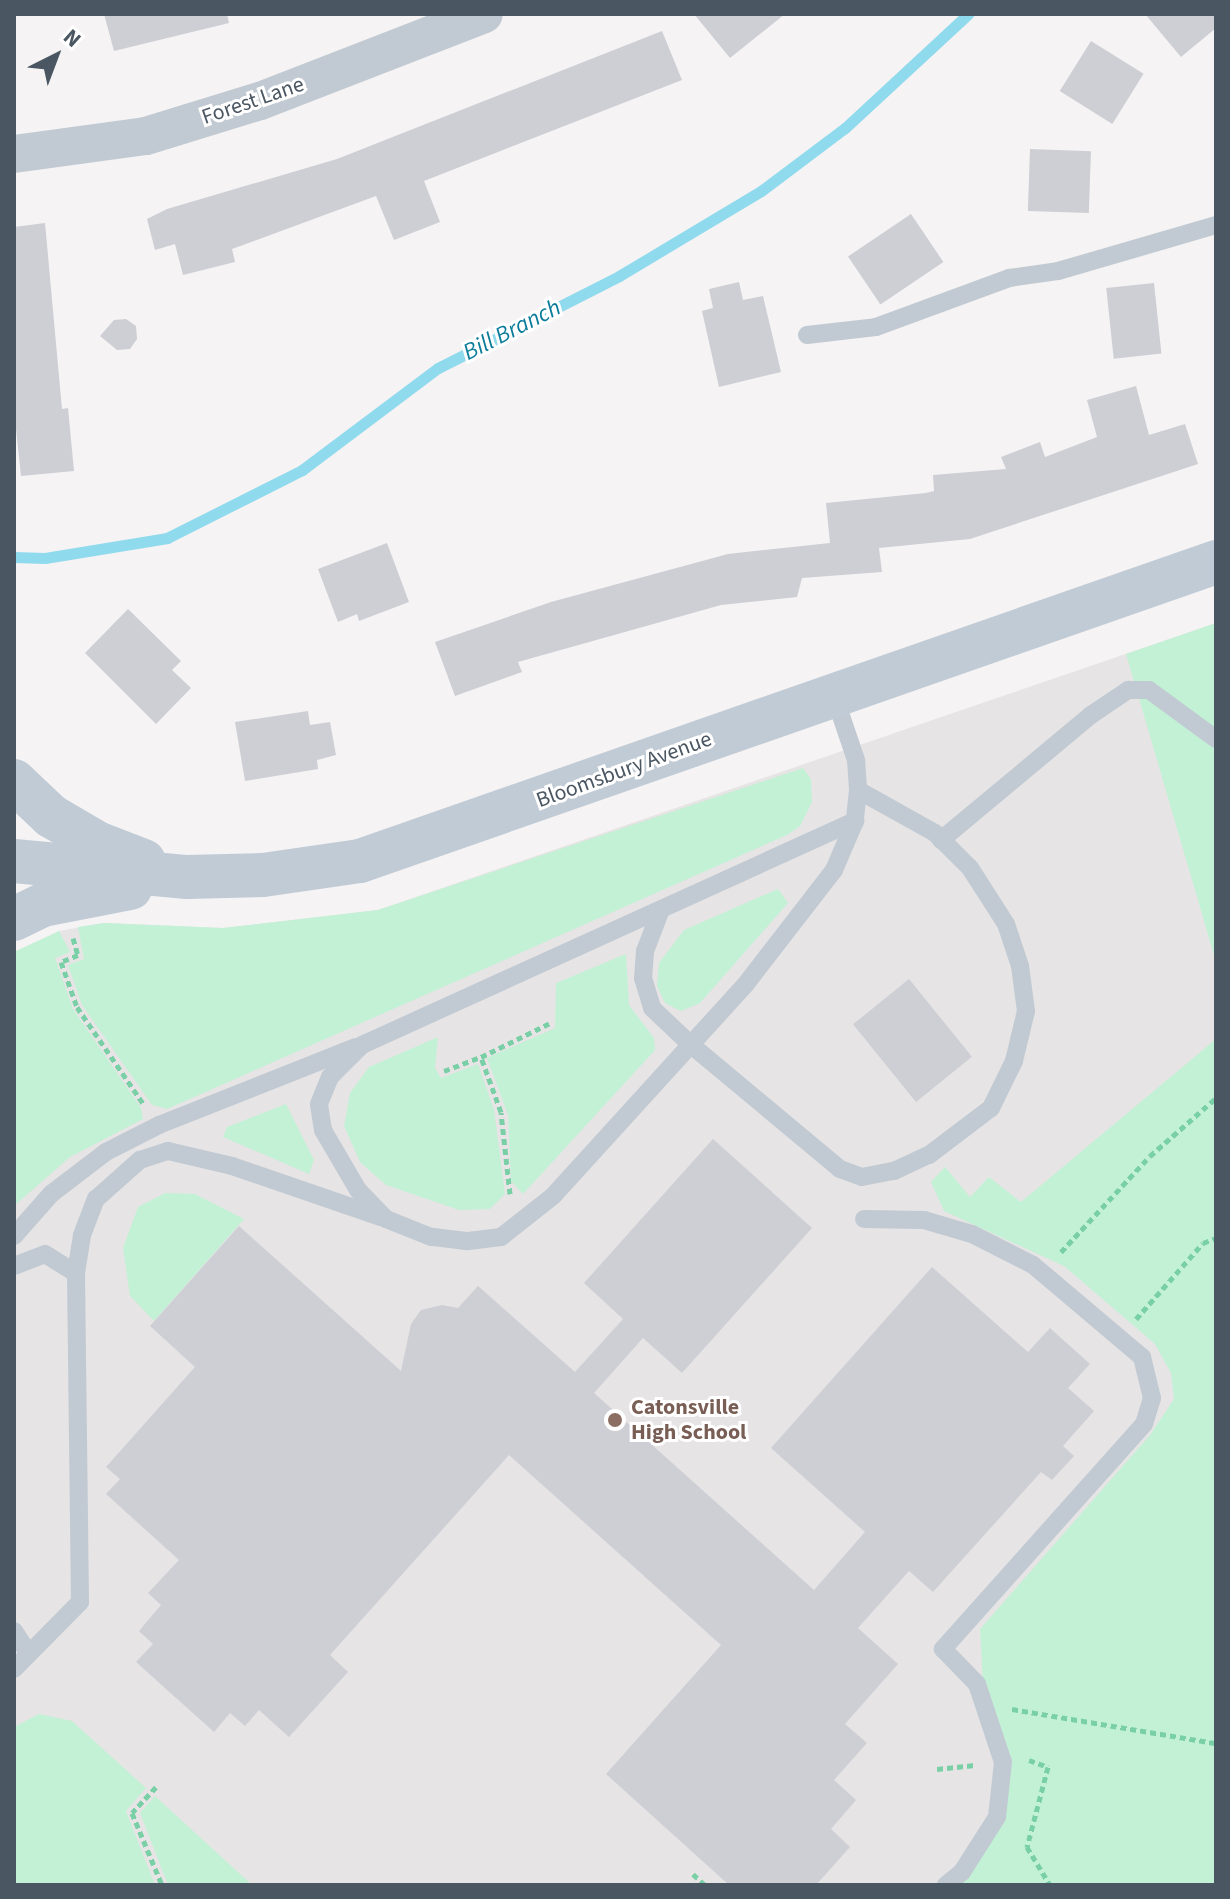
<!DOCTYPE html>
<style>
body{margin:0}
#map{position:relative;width:1230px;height:1899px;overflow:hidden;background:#f5f3f3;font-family:"Source Sans 3",sans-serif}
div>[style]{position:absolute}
.education>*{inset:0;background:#e6e4e5}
.green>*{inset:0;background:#c3f1d5}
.stream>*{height:11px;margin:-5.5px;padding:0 5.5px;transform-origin:5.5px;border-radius:5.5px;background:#90daee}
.building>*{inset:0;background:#cdcfd5;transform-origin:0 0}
.path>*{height:5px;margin-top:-2.5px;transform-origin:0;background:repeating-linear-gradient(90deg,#7ad0a6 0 6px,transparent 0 10px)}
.lane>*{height:18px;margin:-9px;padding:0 9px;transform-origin:9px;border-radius:9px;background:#c1cad2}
.street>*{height:38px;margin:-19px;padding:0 19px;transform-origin:19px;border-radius:19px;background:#c1cad2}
.secondary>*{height:44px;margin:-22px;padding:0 22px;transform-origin:22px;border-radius:22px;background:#c1cbd6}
.dots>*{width:22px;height:22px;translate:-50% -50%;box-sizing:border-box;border:4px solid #fff;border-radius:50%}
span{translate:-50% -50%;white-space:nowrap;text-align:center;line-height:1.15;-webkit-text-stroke:6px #fff;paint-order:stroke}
.street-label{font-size:22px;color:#4a5661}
.education-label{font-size:22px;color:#785e54;font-weight:700}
.left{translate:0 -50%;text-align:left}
.water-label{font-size:24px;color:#0c7c9b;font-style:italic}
.frame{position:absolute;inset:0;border:16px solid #4a5661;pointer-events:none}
.north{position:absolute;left:16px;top:16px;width:80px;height:80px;-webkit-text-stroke:6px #fff;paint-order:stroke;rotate:42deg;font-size:22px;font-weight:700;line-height:32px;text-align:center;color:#4a5661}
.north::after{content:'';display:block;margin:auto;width:28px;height:36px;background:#4a5661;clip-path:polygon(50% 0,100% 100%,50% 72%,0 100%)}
</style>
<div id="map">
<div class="education">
<i style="clip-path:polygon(1216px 623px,1216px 1885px,14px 1885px,14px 955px,59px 931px,104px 923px,223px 928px,378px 910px)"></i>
</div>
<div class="green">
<i style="clip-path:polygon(1216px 623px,1216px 962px,1126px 654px)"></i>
<i style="clip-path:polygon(803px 768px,811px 779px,812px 802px,800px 826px,787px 835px,167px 1109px,152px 1105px,82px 1005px,68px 965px,84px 959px,78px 927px,104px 923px,223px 928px,378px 910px)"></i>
<i style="clip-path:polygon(778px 889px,788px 903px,700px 1003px,681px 1011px,665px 1003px,657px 986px,659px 963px,684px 930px)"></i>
<i style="clip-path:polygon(59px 931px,70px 952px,55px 958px,73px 1009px,141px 1108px,143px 1119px,70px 1157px,14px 1206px,14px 952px)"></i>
<i style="clip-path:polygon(626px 954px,629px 1005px,654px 1038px,655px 1050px,523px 1194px,511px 1181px,508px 1115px,487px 1058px,555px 1028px,556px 983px)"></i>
<i style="clip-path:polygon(438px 1037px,435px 1068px,441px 1078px,478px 1064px,494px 1110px,505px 1194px,490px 1209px,459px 1210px,386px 1185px,360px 1162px,344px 1126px,350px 1093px,369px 1067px)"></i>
<i style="clip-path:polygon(1216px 1039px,1216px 1885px,946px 1885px,997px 1817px,1003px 1762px,984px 1704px,980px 1629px,1150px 1435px,1174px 1399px,1171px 1373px,1155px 1344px,1064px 1266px,944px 1211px,931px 1182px,945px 1167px,970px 1197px,989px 1177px,1021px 1202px)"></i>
<i style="clip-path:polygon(286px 1104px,314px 1160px,309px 1174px,223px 1137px,227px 1127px)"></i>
<i style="clip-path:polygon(165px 1193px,195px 1194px,244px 1219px,154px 1321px,130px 1296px,123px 1248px,138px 1207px)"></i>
<i style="clip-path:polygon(39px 1714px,72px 1721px,146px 1788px,126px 1811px,155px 1885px,14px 1885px,14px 1727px)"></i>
<i style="clip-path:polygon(155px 1796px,252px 1885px,168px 1885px,140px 1813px)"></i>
</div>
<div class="stream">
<i style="left:14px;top:557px;width:31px;rotate:2deg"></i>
<i style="left:45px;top:558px;width:124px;rotate:-9.3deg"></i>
<i style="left:167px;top:538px;width:151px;rotate:-26.7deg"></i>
<i style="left:302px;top:470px;width:170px;rotate:-36.9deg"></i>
<i style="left:438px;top:368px;width:203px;rotate:-26.9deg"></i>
<i style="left:619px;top:276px;width:165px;rotate:-30.9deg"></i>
<i style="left:761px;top:191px;width:105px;rotate:-36.9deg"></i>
<i style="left:845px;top:128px;width:168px;rotate:-42.8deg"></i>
</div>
<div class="building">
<i style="clip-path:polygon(104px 14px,227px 14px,229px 23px,114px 51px)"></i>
<i style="clip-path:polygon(694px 14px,785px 14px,730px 58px)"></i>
<i style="clip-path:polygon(1145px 14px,1216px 14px,1216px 28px,1181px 57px)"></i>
<i style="clip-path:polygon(662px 31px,682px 80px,424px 181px,440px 222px,394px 240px,376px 196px,232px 249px,235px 262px,183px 275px,175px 244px,155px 250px,147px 219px,167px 209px,337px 159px)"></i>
<i style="left:1091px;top:41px;width:62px;height:59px;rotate:32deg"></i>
<i style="left:1030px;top:149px;width:61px;height:62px;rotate:2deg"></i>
<i style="left:911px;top:214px;width:58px;height:76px;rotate:56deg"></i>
<i style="clip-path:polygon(45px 223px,62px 409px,68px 408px,74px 471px,21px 476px,14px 410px,14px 227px)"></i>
<i style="clip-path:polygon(739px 282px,743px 300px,763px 296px,781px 372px,719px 387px,702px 311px,713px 308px,709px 289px)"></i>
<i style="left:1154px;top:283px;width:71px;height:48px;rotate:84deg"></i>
<i style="clip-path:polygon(126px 319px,136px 326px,137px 339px,130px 349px,117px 350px,100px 336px,114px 320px)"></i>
<i style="clip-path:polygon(1136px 386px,1149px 435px,1185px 424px,1198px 464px,970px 539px,879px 548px,882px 572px,802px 578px,797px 597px,721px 605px,518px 662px,522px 672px,455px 696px,435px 642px,551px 602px,728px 554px,830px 543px,826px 503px,926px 493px,934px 491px,933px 475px,1006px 469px,1001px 457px,1040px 442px,1045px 457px,1097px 437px,1087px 400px)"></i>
<i style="clip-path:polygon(387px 543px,409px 602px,359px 621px,357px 614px,338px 622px,318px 569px)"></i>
<i style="clip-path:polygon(128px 609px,181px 661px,172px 670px,191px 688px,156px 724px,85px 653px)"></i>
<i style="clip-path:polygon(308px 711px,310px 725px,330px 722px,336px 755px,317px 760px,318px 769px,245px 781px,235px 722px)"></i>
<i style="left:909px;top:979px;width:100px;height:72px;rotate:51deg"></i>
<i style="clip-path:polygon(713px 1139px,812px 1228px,682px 1373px,643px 1338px,594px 1393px,814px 1590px,865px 1532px,771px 1448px,932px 1267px,1028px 1352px,1050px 1328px,1090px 1364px,1068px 1388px,1094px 1411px,1063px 1446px,1074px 1456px,1052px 1480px,1041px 1472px,933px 1592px,909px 1571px,858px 1628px,898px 1664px,845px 1724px,867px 1743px,834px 1780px,856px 1800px,831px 1829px,850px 1847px,816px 1885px,729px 1885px,606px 1774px,721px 1645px,509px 1455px,330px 1655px,348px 1672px,289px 1737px,259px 1710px,245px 1726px,230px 1713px,214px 1732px,136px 1662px,153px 1644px,139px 1631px,161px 1605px,148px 1593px,179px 1560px,106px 1494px,120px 1479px,106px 1467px,195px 1367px,150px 1326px,239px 1226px,401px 1371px,411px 1324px,421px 1310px,442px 1305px,458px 1308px,478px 1286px,575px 1372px,623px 1319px,584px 1283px)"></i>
</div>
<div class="path">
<i style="left:73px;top:938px;width:18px;rotate:74deg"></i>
<i style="left:78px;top:955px;width:18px;rotate:158deg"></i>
<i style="left:61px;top:962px;width:48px;rotate:70.4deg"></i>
<i style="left:77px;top:1007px;width:119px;rotate:55.6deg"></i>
<i style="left:444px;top:1071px;width:40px;rotate:-21deg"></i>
<i style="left:510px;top:1194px;width:82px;rotate:-96.3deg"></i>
<i style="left:501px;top:1112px;width:59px;rotate:-110deg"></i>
<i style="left:481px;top:1057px;width:77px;rotate:-26.2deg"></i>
<i style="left:1061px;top:1252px;width:131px;rotate:-47.2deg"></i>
<i style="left:1150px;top:1156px;width:88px;rotate:-41.3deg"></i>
<i style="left:1136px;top:1319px;width:101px;rotate:-48.6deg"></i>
<i style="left:1203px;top:1243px;width:14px;rotate:-21deg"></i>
<i style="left:1012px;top:1709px;width:207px;rotate:9.5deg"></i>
<i style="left:1029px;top:1760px;width:20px;rotate:20deg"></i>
<i style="left:1048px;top:1767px;width:83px;rotate:104.7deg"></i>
<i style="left:1027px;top:1847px;width:44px;rotate:58.8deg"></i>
<i style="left:937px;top:1769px;width:38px;rotate:-6deg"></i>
<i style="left:156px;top:1787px;width:35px;rotate:133deg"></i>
<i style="left:132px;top:1813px;width:78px;rotate:67.4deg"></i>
<i style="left:693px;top:1874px;width:16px;rotate:43deg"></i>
</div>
<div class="lane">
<i style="left:807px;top:335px;width:69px;rotate:-6.6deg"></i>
<i style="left:876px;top:327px;width:142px;rotate:-20.2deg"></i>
<i style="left:1009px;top:278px;width:49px;rotate:-8.1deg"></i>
<i style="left:1058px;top:271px;width:165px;rotate:-16.2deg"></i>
<i style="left:834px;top:695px;width:69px;rotate:71.3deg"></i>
<i style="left:856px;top:760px;width:30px;rotate:86deg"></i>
<i style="left:858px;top:790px;width:31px;rotate:96deg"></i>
<i style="left:855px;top:821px;width:53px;rotate:113.2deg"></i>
<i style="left:834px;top:870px;width:145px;rotate:127.7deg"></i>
<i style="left:745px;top:985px;width:285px;rotate:132.3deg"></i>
<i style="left:553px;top:1196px;width:66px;rotate:141.7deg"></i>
<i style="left:501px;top:1237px;width:35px;rotate:173deg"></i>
<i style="left:466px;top:1241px;width:35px;rotate:-173deg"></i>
<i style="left:431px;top:1237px;width:48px;rotate:-158.2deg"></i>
<i style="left:386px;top:1219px;width:40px;rotate:-134deg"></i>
<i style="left:358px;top:1190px;width:69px;rotate:-120.3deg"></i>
<i style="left:323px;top:1130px;width:26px;rotate:-99deg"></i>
<i style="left:319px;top:1104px;width:29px;rotate:-68deg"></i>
<i style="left:330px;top:1077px;width:45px;rotate:-45deg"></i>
<i style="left:362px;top:1045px;width:542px;rotate:-24.44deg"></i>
<i style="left:941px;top:840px;width:195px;rotate:-39.8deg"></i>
<i style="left:1091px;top:715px;width:45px;rotate:-34deg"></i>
<i style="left:1128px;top:690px;width:21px"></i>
<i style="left:1149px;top:690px;width:83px;rotate:36.2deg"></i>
<i style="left:660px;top:912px;width:42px;rotate:111deg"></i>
<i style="left:645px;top:951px;width:27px;rotate:94deg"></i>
<i style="left:643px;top:978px;width:31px;rotate:73deg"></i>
<i style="left:652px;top:1008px;width:52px;rotate:43.5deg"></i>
<i style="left:690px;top:1044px;width:195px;rotate:39.8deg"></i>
<i style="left:840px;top:1169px;width:23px;rotate:20deg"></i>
<i style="left:862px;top:1177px;width:33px;rotate:-11deg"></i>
<i style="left:894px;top:1171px;width:38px;rotate:-25deg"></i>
<i style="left:929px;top:1155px;width:78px;rotate:-37.2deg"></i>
<i style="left:991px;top:1108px;width:52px;rotate:-63.9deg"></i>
<i style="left:1014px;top:1061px;width:51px;rotate:-76.5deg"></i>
<i style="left:1026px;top:1011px;width:45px;rotate:-97.6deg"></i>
<i style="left:1020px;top:966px;width:44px;rotate:-108.4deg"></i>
<i style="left:1006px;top:924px;width:67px;rotate:-122.7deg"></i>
<i style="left:970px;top:868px;width:49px;rotate:-135deg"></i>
<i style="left:935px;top:833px;width:88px;rotate:-150.8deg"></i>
<i style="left:864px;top:1219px;width:60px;rotate:1deg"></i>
<i style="left:924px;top:1220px;width:50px;rotate:16.3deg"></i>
<i style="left:972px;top:1234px;width:68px;rotate:26.9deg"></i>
<i style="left:1033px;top:1265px;width:143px;rotate:40.2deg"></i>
<i style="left:1142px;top:1357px;width:42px;rotate:76.3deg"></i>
<i style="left:1152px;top:1398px;width:27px;rotate:107deg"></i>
<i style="left:1144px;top:1424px;width:302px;rotate:131.8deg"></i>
<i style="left:943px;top:1649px;width:49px;rotate:45.8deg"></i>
<i style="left:977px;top:1684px;width:82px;rotate:71.6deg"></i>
<i style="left:1003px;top:1762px;width:55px;rotate:96.2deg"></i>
<i style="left:997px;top:1817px;width:65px;rotate:122.5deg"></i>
<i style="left:962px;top:1872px;width:21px;rotate:141deg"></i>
<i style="left:14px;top:1236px;width:56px;rotate:-48.6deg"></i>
<i style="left:51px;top:1194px;width:69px;rotate:-37.4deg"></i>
<i style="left:106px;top:1152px;width:59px;rotate:-27deg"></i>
<i style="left:159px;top:1125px;width:212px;rotate:-21.6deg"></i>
<i style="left:14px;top:1266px;width:33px;rotate:-21deg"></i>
<i style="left:45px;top:1254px;width:36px;rotate:32deg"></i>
<i style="left:14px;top:1631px;width:24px;rotate:57deg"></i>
<i style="left:14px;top:1669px;width:94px;rotate:-45.4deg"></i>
<i style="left:80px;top:1602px;width:329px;rotate:-90.7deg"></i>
<i style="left:76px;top:1273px;width:38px;rotate:-81deg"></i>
<i style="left:82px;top:1235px;width:39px;rotate:-69deg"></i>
<i style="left:96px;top:1199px;width:59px;rotate:-41.6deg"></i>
<i style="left:140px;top:1160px;width:29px;rotate:-18deg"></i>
<i style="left:168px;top:1151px;width:66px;rotate:13.2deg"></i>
<i style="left:232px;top:1166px;width:157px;rotate:19deg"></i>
</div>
<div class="street">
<i style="left:14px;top:154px;width:133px;rotate:-7.8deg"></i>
<i style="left:146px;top:136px;width:119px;rotate:-17.1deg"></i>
<i style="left:260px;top:101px;width:240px;rotate:-21.2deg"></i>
</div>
<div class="secondary">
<i style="left:14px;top:781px;width:51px;rotate:43.4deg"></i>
<i style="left:51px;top:816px;width:53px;rotate:30.4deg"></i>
<i style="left:97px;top:843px;width:50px;rotate:21deg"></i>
<i style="left:14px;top:861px;width:174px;rotate:5.3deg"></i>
<i style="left:187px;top:877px;width:76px;rotate:-1.5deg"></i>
<i style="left:263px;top:875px;width:98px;rotate:-8.2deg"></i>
<i style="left:360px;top:861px;width:907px;rotate:-19.25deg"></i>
<i style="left:14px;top:919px;width:32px;rotate:-26deg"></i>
<i style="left:43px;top:905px;width:89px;rotate:-11.1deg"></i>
</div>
<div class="dots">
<i style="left:615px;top:1420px;background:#8d6e63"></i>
</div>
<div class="street-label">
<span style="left:253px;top:101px;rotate:-19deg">Forest Lane</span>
<span style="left:624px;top:770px;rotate:-20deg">Bloomsbury Avenue</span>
</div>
<div class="education-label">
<span class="left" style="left:631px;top:1420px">Catonsville<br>High School</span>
</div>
<div class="water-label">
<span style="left:512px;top:330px;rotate:-27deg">Bill Branch</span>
</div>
<div class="frame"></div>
<div class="north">N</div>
</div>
